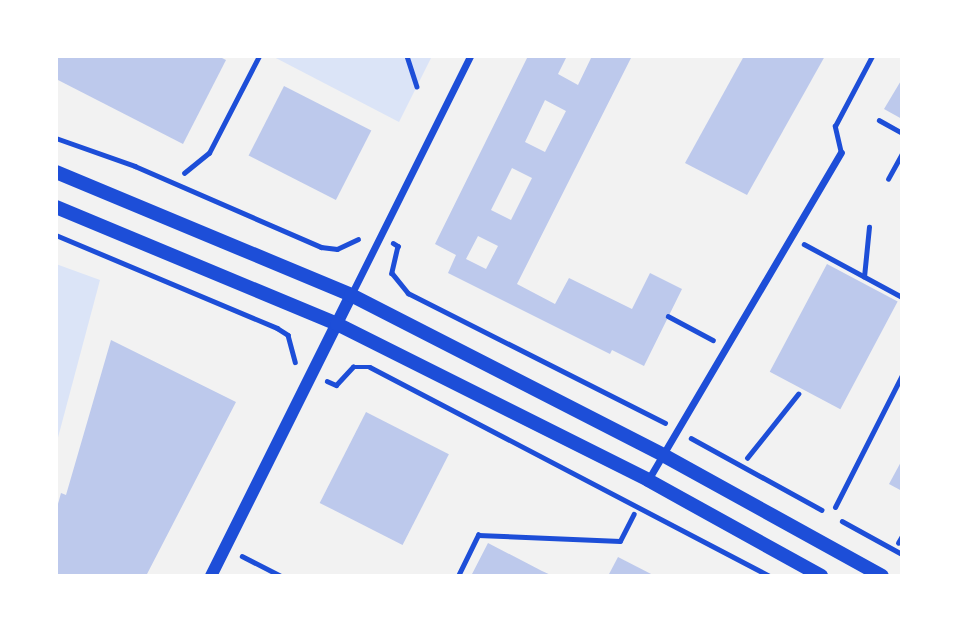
<!DOCTYPE html>
<style>
body{margin:0}
#map{position:relative;width:958px;height:632px;overflow:hidden;background:#f2f2f2;font-family:"DejaVu Sans",sans-serif}
div>[style]{position:absolute}
.green>*{inset:0;background:#dbe4f7}
.building>*{inset:0;background:#bdc9ec;transform-origin:0 0}
.path>*{height:4.5px;margin:-2.25px;padding:0 2.25px;transform-origin:2.25px;border-radius:2.25px;background:#1d4ed8}
.service>*{height:5px;margin:-2.5px;padding:0 2.5px;transform-origin:2.5px;border-radius:2.5px;background:#1d4ed8}
.minor>*{height:7px;margin:-3.5px;padding:0 3.5px;transform-origin:3.5px;border-radius:3.5px;background:#1d4ed8}
.tertiary>*{height:12px;margin:-6px;padding:0 6px;transform-origin:6px;border-radius:6px;background:#1d4ed8}
.secondary>*{height:14px;margin:-7px;padding:0 7px;transform-origin:7px;border-radius:7px;background:#1d4ed8}
span{translate:-50% -50%;white-space:nowrap;text-align:center;line-height:1.15;-webkit-text-stroke:6px #fff;paint-order:stroke}
.frame{position:absolute;inset:0;border:58px solid #fff;pointer-events:none}
</style>
<div id="map">
<div class="green">
<i style="clip-path:polygon(272px 56px,432px 56px,399px 122px)"></i>
<i style="clip-path:polygon(56px 264px,100px 280px,56px 445px)"></i>
</div>
<div class="building">
<i style="clip-path:polygon(58px 56px,218px 56px,226px 60px,183px 144px,56px 79px)"></i>
<i style="clip-path:polygon(evenodd,528px 56px,567px 56px,558px 74px,578px 85px,592px 56px,632px 56px,517px 284px,555px 304px,569px 278px,632px 309px,650px 273px,682px 289px,644px 366px,612px 350px,610px 354px,448px 273px,456px 255px,435px 244px,528px 56px,545px 100px,566px 111px,545px 152px,525px 142px,545px 100px,528px 56px,512px 168px,532px 178px,511px 220px,491px 210px,512px 168px,528px 56px,478px 236px,498px 246px,486px 269px,466px 259px,478px 236px)"></i>
<i style="clip-path:polygon(744px 56px,825px 56px,747px 195px,685px 163px)"></i>
<i style="clip-path:polygon(902px 79px,902px 119px,884px 109px)"></i>
<i style="left:284px;top:86px;width:98px;height:78px;rotate:27deg"></i>
<i style="left:827px;top:264px;width:80px;height:122px;rotate:28deg"></i>
<i style="clip-path:polygon(111px 340px,236px 402px,146px 576px,56px 576px,56px 511px,61px 493px,66px 495px)"></i>
<i style="left:366px;top:412px;width:93px;height:102px;rotate:27deg"></i>
<i style="clip-path:polygon(902px 460px,902px 491px,889px 484px)"></i>
<i style="clip-path:polygon(488px 543px,542px 571px,553px 576px,471px 576px)"></i>
<i style="clip-path:polygon(618px 557px,655px 576px,608px 576px)"></i>
</div>
<div class="path">
<i style="left:407px;top:56px;width:32px;rotate:72deg"></i>
<i style="left:879px;top:120px;width:26px;rotate:29deg"></i>
<i style="left:56px;top:138px;width:84px;rotate:19.5deg"></i>
<i style="left:135px;top:166px;width:203px;rotate:23.5deg"></i>
<i style="left:321px;top:247px;width:16px;rotate:7deg"></i>
<i style="left:337px;top:249px;width:23px;rotate:-25deg"></i>
<i style="left:184px;top:173px;width:32px;rotate:-39deg"></i>
<i style="left:209px;top:153px;width:109px;rotate:-62.7deg"></i>
<i style="left:888px;top:179px;width:29px;rotate:-61deg"></i>
<i style="left:56px;top:235px;width:240px;rotate:22.8deg"></i>
<i style="left:277px;top:328px;width:13px;rotate:32deg"></i>
<i style="left:288px;top:335px;width:28px;rotate:75deg"></i>
<i style="left:393px;top:243px;width:6px;rotate:31deg"></i>
<i style="left:398px;top:246px;width:28px;rotate:103deg"></i>
<i style="left:392px;top:273px;width:26px;rotate:51deg"></i>
<i style="left:408px;top:293px;width:288px;rotate:26.8deg"></i>
<i style="left:804px;top:244px;width:111px;rotate:28.4deg"></i>
<i style="left:864px;top:277px;width:50px;rotate:-84.3deg"></i>
<i style="left:668px;top:316px;width:51px;rotate:28.1deg"></i>
<i style="left:327px;top:381px;width:10px;rotate:24deg"></i>
<i style="left:336px;top:385px;width:25px;rotate:-47deg"></i>
<i style="left:353px;top:367px;width:17px"></i>
<i style="left:370px;top:367px;width:451px;rotate:27.6deg"></i>
<i style="left:691px;top:438px;width:149px;rotate:28.8deg"></i>
<i style="left:747px;top:458px;width:82px;rotate:-51.4deg"></i>
<i style="left:842px;top:521px;width:68px;rotate:28.8deg"></i>
<i style="left:898px;top:543px;width:8px;rotate:-60deg"></i>
<i style="left:242px;top:556px;width:44px;rotate:27.1deg"></i>
<i style="left:458px;top:576px;width:46px;rotate:-64deg"></i>
<i style="left:478px;top:535px;width:142px;rotate:2.4deg"></i>
<i style="left:620px;top:541px;width:30px;rotate:-63deg"></i>
</div>
<div class="service">
<i style="left:841px;top:153px;width:28px;rotate:-103deg"></i>
<i style="left:835px;top:126px;width:79px;rotate:-62.1deg"></i>
<i style="left:835px;top:507px;width:148px;rotate:-63.1deg"></i>
</div>
<div class="minor">
<i style="left:351px;top:295px;width:267px;rotate:-63.5deg"></i>
<i style="left:648px;top:480px;width:380px;rotate:-59.5deg"></i>
</div>
<div class="tertiary">
<i style="left:211px;top:576px;width:314px;rotate:-63.5deg"></i>
</div>
<div class="secondary">
<i style="left:56px;top:172px;width:320px;rotate:22.6deg"></i>
<i style="left:351px;top:295px;width:351px;rotate:27.1deg"></i>
<i style="left:663px;top:455px;width:250px;rotate:28.9deg"></i>
<i style="left:56px;top:207px;width:304px;rotate:22.6deg"></i>
<i style="left:337px;top:324px;width:348px;rotate:26.6deg"></i>
<i style="left:648px;top:480px;width:198px;rotate:29deg"></i>
</div>
<div class="frame"></div>
</div>
